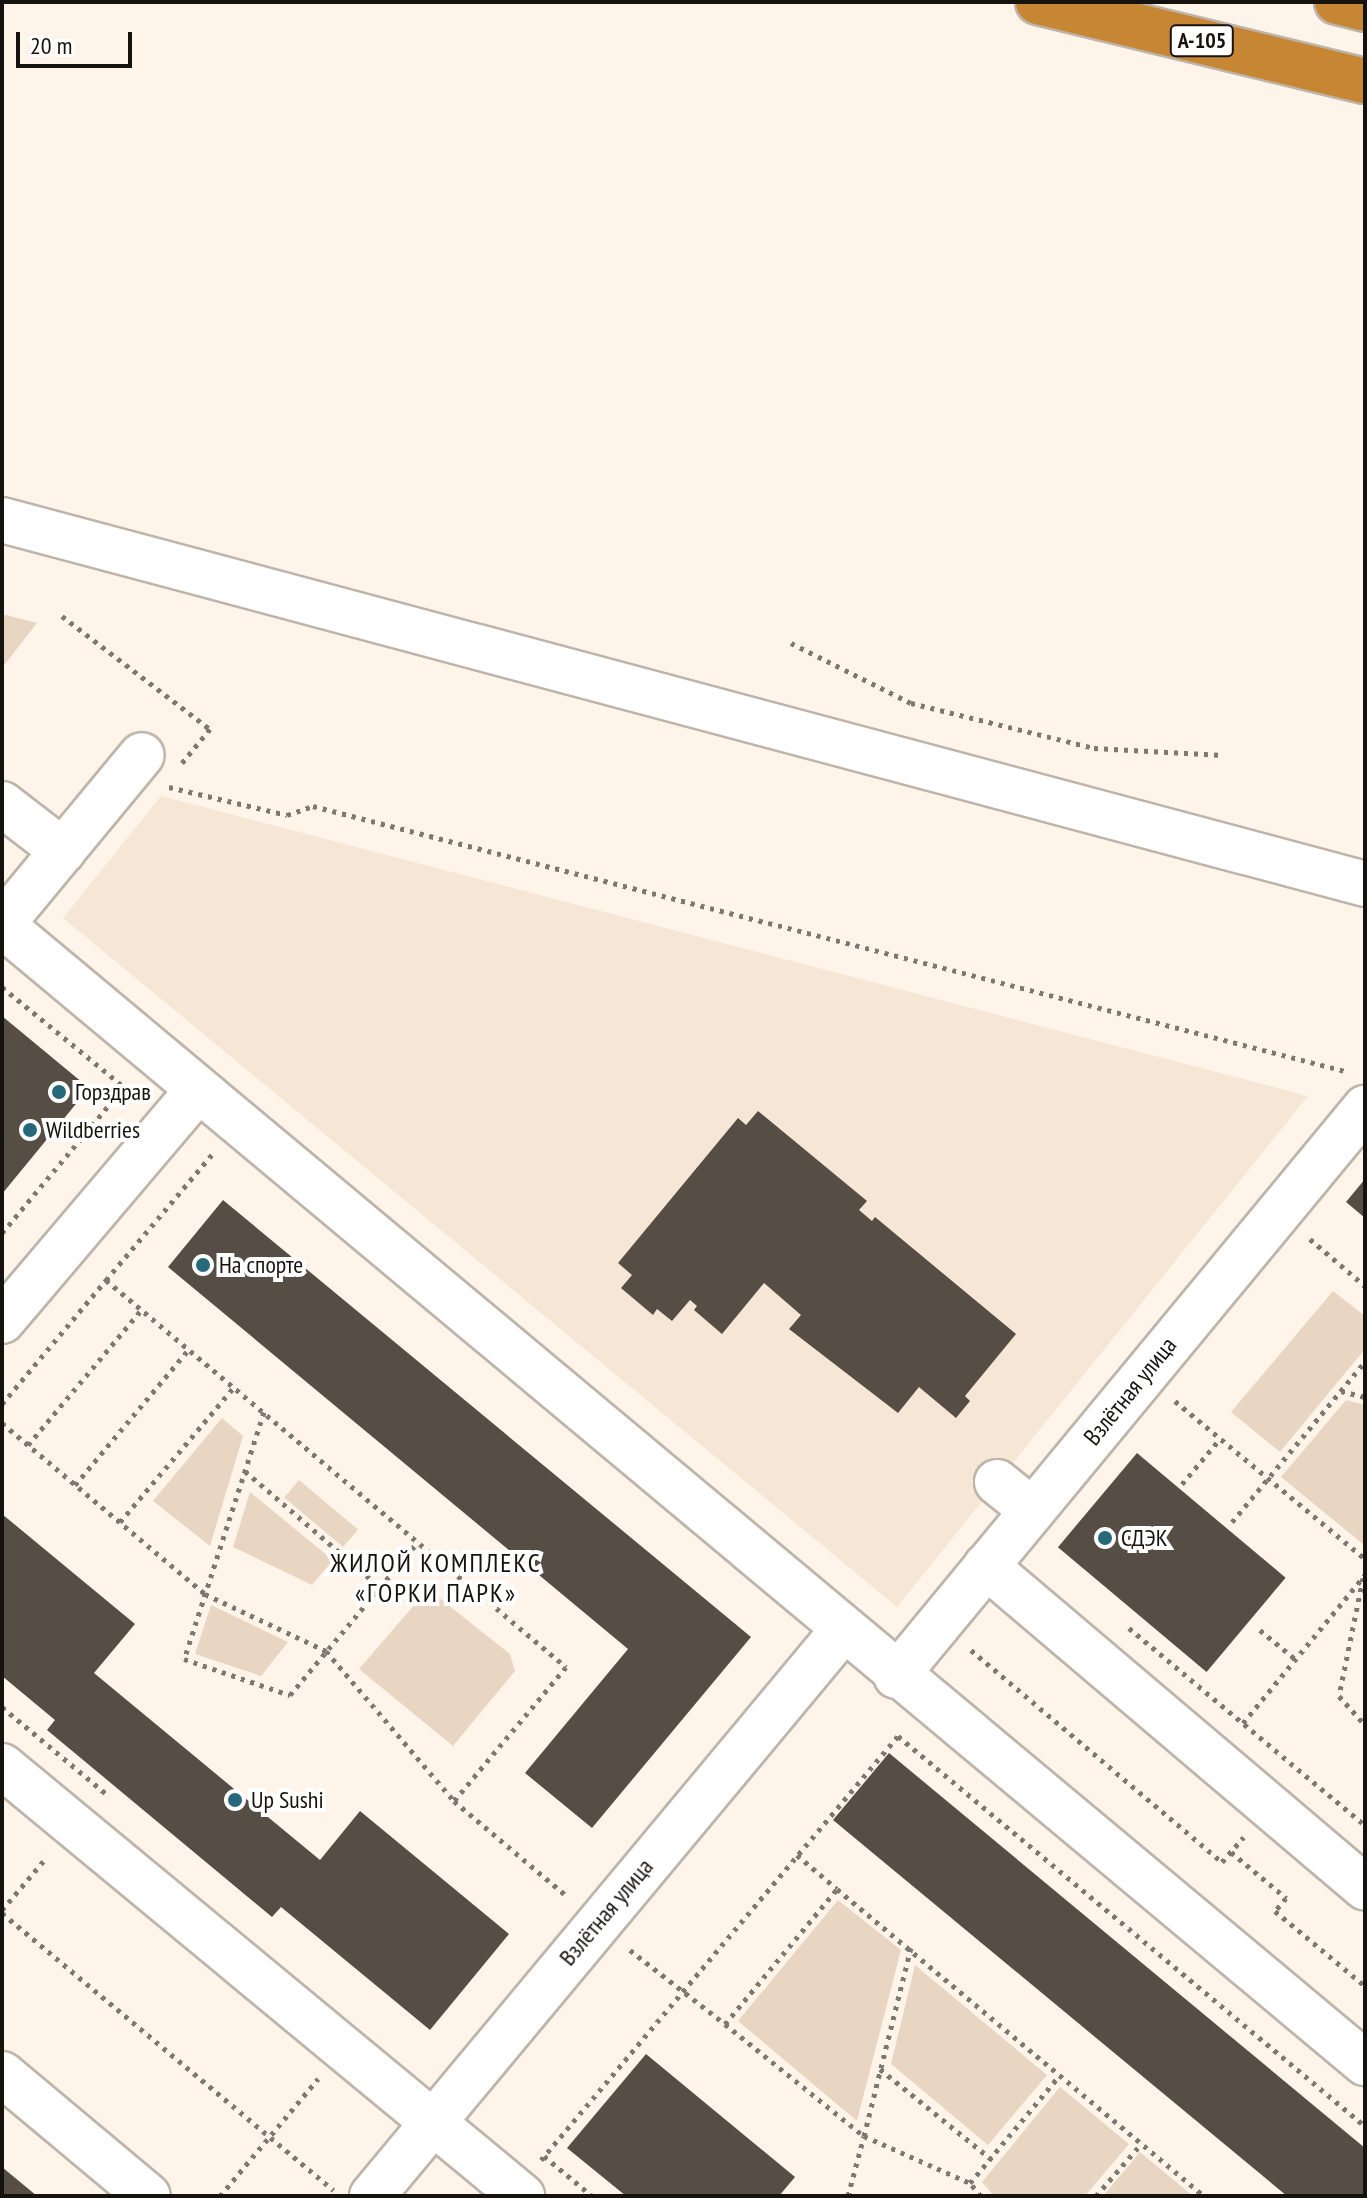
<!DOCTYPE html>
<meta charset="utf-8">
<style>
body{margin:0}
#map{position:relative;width:1367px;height:2198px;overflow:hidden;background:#fff4e9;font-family:"PT Sans Narrow",sans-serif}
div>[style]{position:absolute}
.built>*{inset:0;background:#f5e6d5}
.green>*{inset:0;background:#e9d6c2;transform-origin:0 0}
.building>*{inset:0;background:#564d44;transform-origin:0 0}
.path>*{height:5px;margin-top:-2.5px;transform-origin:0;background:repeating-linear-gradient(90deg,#7f7871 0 4px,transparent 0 10px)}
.roads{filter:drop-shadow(2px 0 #beb4aa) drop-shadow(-2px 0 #beb4aa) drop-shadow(0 2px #beb4aa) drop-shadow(0 -2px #beb4aa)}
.minor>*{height:44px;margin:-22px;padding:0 22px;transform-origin:22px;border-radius:22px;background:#fff}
.highway>*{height:44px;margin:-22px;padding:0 22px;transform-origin:22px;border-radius:22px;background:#c78633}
.dots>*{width:22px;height:22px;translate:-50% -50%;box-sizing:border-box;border:4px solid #fff;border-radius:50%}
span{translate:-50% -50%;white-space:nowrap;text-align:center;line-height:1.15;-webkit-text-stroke:8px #fff;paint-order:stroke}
.shield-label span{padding:2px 6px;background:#fff;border:2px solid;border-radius:6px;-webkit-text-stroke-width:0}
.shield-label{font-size:22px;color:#16120e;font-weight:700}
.poi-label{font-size:24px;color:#16120e}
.left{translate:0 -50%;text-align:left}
.street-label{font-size:24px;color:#16120e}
.neighbourhood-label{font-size:26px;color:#16120e;letter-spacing:2px}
.frame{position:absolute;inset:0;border:4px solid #16120e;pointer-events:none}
.scale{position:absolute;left:16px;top:32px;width:116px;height:36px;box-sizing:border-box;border:4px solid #16120e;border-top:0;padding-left:10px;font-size:24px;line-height:28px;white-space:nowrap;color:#16120e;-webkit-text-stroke:6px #fff;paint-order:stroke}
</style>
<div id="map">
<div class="built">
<i style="clip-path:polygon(161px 796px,1308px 1096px,897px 1607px,63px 918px)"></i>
</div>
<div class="green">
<i style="clip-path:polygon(2px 614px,37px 623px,2px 668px)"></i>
<i style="clip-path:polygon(1333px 1291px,1365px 1316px,1365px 1349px,1280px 1452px,1231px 1412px)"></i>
<i style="clip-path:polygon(1346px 1400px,1365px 1405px,1364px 1545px,1281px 1477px)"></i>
<i style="clip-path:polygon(222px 1418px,243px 1436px,210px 1546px,153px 1501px)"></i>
<i style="left:299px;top:1480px;width:77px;height:23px;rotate:40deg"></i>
<i style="clip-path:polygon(250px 1492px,333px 1560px,312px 1585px,233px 1547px)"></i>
<i style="clip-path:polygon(428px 1589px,510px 1654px,515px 1671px,453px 1746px,359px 1669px)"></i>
<i style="clip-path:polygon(211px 1605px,288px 1642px,261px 1676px,195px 1654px)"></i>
<i style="clip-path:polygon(838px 1900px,901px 1950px,857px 2121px,738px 2021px)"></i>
<i style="clip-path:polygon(915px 1965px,1047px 2075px,988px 2145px,891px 2064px)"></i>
<i style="clip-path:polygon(1060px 2087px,1129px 2144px,1085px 2196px,994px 2196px,982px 2182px)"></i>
<i style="clip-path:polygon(1140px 2152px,1193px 2196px,1103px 2196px)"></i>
</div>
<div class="building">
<i style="clip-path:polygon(2px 1016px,89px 1088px,2px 1194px)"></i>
<i style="clip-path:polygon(758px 1111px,867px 1201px,859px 1210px,872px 1221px,875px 1217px,1016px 1334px,965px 1396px,970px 1401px,956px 1418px,919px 1387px,898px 1413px,789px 1329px,801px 1315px,764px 1283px,722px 1334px,694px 1310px,697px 1306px,690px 1300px,672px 1321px,657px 1309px,653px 1315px,621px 1288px,632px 1275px,618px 1263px,738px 1118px,746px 1125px)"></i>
<i style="clip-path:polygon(1365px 1179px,1365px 1218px,1346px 1202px)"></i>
<i style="clip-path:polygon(223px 1200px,751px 1637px,592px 1828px,525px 1773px,628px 1649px,168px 1267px)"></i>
<i style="left:1137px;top:1453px;width:194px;height:123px;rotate:40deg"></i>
<i style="clip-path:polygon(2px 1514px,135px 1624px,94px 1673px,320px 1860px,360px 1811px,509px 1934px,430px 2030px,281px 1907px,272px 1917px,47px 1730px,55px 1720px,2px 1676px)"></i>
<i style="clip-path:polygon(889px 1753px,1365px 2148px,1365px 2196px,1287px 2196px,833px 1820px)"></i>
<i style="clip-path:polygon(646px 2054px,795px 2177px,779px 2196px,626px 2196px,567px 2148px)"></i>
<i style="clip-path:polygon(2px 2167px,37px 2196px,2px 2196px)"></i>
</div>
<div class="path">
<i style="left:62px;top:616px;width:186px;rotate:37.4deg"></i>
<i style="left:210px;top:729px;width:44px;rotate:129.5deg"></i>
<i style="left:791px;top:643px;width:134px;rotate:26.6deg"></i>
<i style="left:911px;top:703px;width:188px;rotate:13.8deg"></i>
<i style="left:1094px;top:748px;width:129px;rotate:3.1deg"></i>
<i style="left:169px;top:787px;width:121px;rotate:13.3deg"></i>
<i style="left:287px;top:815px;width:28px;rotate:-19deg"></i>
<i style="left:313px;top:806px;width:1065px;rotate:14.4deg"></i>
<i style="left:2px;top:987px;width:158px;rotate:39.3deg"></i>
<i style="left:2px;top:1233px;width:190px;rotate:-50.1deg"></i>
<i style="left:124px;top:1087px;width:17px;rotate:40deg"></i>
<i style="left:1310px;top:1239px;width:72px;rotate:40.5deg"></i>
<i style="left:106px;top:1280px;width:167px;rotate:-49.8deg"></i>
<i style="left:1341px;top:1391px;width:25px;rotate:14deg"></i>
<i style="left:1175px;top:1401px;width:247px;rotate:39.7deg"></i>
<i style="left:2px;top:1404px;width:162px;rotate:-50deg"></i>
<i style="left:106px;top:1280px;width:601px;rotate:40.07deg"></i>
<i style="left:566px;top:1667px;width:175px;rotate:129.9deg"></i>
<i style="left:454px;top:1801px;width:149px;rotate:40.1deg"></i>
<i style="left:264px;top:1412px;width:260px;rotate:107.9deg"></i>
<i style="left:184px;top:1659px;width:112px;rotate:18.8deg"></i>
<i style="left:290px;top:1695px;width:199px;rotate:-50.1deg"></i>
<i style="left:2px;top:1423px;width:265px;rotate:40.1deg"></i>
<i style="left:205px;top:1594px;width:134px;rotate:25.2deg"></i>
<i style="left:326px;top:1651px;width:197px;rotate:49.5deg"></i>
<i style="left:28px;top:1445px;width:177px;rotate:-50deg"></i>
<i style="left:245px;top:1471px;width:178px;rotate:40.7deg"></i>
<i style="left:1182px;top:1484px;width:59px;rotate:-49.8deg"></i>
<i style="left:75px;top:1485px;width:177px;rotate:-50deg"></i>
<i style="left:120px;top:1522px;width:177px;rotate:-49.8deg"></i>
<i style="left:1232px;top:1522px;width:208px;rotate:-50.3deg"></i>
<i style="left:1363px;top:1578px;width:120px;rotate:101.5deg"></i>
<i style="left:1339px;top:1696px;width:39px;rotate:48deg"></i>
<i style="left:1129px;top:1628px;width:307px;rotate:39.9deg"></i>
<i style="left:1260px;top:1630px;width:45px;rotate:39.6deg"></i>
<i style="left:971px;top:1650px;width:329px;rotate:40.2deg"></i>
<i style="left:1222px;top:1862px;width:33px;rotate:-49deg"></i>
<i style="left:2px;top:1707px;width:139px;rotate:39.8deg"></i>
<i style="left:1243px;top:1723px;width:192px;rotate:-50.5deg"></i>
<i style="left:1231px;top:1852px;width:72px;rotate:39.9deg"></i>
<i style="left:1286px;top:1898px;width:17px;rotate:130deg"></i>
<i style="left:1275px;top:1911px;width:117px;rotate:39.8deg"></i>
<i style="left:797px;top:1855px;width:52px;rotate:40.4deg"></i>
<i style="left:2px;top:1910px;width:70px;rotate:-49.7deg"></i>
<i style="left:2px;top:1913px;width:432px;rotate:39.9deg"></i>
<i style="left:630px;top:1950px;width:120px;rotate:37.9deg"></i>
<i style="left:725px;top:2024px;width:175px;rotate:-50.3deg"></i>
<i style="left:837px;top:1889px;width:478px;rotate:39.9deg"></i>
<i style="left:725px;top:2024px;width:179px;rotate:38.9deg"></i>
<i style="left:864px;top:2136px;width:194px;rotate:-76deg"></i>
<i style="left:880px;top:2069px;width:143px;rotate:39deg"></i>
<i style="left:544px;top:2156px;width:62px;rotate:39.8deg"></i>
<i style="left:541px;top:2160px;width:554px;rotate:-49.9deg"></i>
<i style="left:898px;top:1736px;width:608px;rotate:39.87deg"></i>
<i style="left:220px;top:2196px;width:153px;rotate:-50.1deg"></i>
<i style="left:848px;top:2196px;width:62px;rotate:-75.1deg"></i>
<i style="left:864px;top:2136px;width:116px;rotate:23.9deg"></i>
<i style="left:981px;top:2196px;width:17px;rotate:-130deg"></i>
<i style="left:970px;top:2183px;width:139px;rotate:-50.2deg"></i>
<i style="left:1096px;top:2196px;width:70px;rotate:-49deg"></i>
</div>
<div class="roads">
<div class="minor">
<i style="left:2px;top:520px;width:1411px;rotate:14.95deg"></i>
<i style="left:2px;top:804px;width:77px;rotate:37.6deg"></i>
<i style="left:2px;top:924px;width:219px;rotate:-50.4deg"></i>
<i style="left:2px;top:925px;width:1776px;rotate:39.86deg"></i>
<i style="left:2px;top:1321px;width:303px;rotate:-49.7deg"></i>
<i style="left:997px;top:1482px;width:45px;rotate:38.7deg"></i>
<i style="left:986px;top:1566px;width:497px;rotate:40.3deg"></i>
<i style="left:896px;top:1676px;width:737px;rotate:-50.45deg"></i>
<i style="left:2px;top:1766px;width:675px;rotate:39.59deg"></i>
<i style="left:2px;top:2074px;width:190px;rotate:39.9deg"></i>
<i style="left:372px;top:2196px;width:735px;rotate:-50.24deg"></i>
</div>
<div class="highway">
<i style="left:1038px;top:2px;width:336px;rotate:13.6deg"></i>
<i style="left:1337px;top:2px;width:29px;rotate:14deg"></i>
</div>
</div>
<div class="dots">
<i style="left:59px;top:1092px;background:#26697b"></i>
<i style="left:30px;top:1130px;background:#26697b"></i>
<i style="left:203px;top:1265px;background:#26697b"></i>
<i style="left:1105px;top:1538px;background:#26697b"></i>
<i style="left:235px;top:1800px;background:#26697b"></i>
</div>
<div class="shield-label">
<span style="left:1202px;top:41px">А-105</span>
</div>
<div class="poi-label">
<span class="left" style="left:75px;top:1092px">Горздрав</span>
<span class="left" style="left:46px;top:1130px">Wildberries</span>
<span class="left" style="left:219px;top:1265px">На спорте</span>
<span class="left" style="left:1121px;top:1538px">СДЭК</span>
<span class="left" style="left:251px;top:1800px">Up Sushi</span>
</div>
<div class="street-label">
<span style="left:1130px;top:1391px;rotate:-51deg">Взлётная улица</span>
<span style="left:606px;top:1912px;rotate:-50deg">Взлётная улица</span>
</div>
<div class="neighbourhood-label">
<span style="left:436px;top:1578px">ЖИЛОЙ КОМПЛЕКС<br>«ГОРКИ ПАРК»</span>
</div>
<div class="frame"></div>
<div class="scale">20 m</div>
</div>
